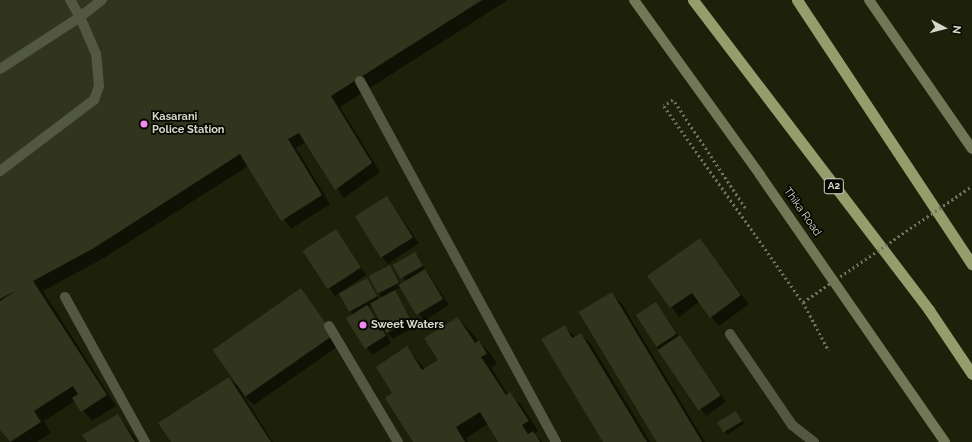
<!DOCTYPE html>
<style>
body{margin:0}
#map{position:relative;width:972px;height:442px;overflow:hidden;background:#1d2109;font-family:Raleway,sans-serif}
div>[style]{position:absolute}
.shadow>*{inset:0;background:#0007;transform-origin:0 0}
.building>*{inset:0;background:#31351e;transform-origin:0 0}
.path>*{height:2.5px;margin-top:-1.25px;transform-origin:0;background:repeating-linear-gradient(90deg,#717461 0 2px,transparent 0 5px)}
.service>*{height:10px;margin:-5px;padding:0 5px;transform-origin:5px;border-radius:5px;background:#535843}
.secondary>*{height:10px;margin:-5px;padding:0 5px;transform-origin:5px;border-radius:5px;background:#727857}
.trunk>*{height:11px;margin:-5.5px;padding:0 5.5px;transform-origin:5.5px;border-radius:5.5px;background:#949e6d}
.path-bridge>*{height:2.5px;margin-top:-1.25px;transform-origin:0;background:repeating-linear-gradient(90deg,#717461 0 2px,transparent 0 5px)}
.dots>*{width:11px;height:11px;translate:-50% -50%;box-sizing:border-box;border:2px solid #080902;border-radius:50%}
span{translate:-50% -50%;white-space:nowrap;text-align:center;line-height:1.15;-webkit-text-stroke:3.5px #080902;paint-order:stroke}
.shield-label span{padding:1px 3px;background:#080902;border:1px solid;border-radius:3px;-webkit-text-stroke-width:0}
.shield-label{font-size:10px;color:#d5d8ca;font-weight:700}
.poi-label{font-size:11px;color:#d5d8ca;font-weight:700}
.left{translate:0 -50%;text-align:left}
.street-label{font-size:11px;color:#d5d8ca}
.north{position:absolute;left:924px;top:8px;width:40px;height:40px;-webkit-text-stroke:3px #080902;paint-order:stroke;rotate:97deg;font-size:11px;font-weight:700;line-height:16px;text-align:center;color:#d5d8ca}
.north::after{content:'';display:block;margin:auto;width:14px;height:18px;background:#d5d8ca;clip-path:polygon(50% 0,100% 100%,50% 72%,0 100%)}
</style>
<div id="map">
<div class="shadow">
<i style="clip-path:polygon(0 0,508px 0,340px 107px,380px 172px,344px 198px,306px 142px,296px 148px,330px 204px,291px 229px,248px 166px,104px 258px,43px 291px,116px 406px,92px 421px,75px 401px,44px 421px,51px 433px,37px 442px,9px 442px,0 429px)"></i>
<i style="clip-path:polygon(387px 197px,419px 243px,388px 264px,382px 257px)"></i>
<i style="left:336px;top:230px;width:54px;height:38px;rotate:56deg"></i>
<i style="clip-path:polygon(700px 239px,749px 304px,719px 326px,699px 302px,679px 317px,649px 276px)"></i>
<i style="clip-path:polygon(evenodd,415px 253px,449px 305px,424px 321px,401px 287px,394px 291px,416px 326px,393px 339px,385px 330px,391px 343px,372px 355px,348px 318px,352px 315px,341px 295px,367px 279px,379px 300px,383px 298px,379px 294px,390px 267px,401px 285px,406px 282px,395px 265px,415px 253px,372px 304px,385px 329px,383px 330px,367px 307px,372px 304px)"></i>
<i style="clip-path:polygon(301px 290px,341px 344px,254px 405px,243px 395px,273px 442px,172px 442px,229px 378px,239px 387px)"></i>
<i style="clip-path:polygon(612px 294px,622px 304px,705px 442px,659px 442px)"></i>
<i style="clip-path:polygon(656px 303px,726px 402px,706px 416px,657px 347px)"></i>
<i style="clip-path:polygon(458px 318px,489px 352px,497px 364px,491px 367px,508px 395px,521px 404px,538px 431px,534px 434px,542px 442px,500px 442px,488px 424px,466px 438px,468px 442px,414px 442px,394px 393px,407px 348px,425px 369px,439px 360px)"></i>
<i style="clip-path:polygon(564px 326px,575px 337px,581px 334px,591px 344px,650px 442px,605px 442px)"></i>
<i style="left:736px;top:412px;width:14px;height:20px;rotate:56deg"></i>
<i style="clip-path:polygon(118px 415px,138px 442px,88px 442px)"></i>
</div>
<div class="building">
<i style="clip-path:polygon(0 0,482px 0,331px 96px,372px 163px,335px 190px,299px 133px,288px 139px,322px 195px,281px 221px,240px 154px,94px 248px,33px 281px,107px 395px,81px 412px,72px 398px,78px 394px,73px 386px,34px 411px,41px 422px,10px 442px,0 430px,0 301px,17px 290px,0 299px)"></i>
<i style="left:387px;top:196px;width:49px;height:38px;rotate:58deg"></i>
<i style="left:336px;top:229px;width:46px;height:40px;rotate:57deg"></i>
<i style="clip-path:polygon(700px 238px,741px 295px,710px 318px,692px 293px,670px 308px,647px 276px)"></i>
<i style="left:415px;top:252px;width:16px;height:26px;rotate:60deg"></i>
<i style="left:390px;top:265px;width:20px;height:24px;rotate:63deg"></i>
<i style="left:425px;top:269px;width:35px;height:31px;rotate:59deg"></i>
<i style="left:367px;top:278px;width:21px;height:32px;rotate:61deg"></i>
<i style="left:301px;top:288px;width:57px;height:108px;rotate:55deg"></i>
<i style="left:395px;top:290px;width:34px;height:28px;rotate:62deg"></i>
<i style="left:612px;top:292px;width:175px;height:39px;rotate:59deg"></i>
<i style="left:656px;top:302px;width:38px;height:24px;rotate:57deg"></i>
<i style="left:367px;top:305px;width:36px;height:25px;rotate:58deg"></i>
<i style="clip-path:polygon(458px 317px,475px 343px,479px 340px,487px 354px,481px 357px,506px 395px,510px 392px,529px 421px,522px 425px,528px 434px,533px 431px,540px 442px,498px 442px,480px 412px,456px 427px,465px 442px,413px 442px,385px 398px,392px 393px,376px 367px,407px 346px,422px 370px,438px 360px,424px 338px)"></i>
<i style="clip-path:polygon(565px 325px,572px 338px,581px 333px,647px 442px,603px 442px,541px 339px)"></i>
<i style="left:680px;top:335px;width:73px;height:27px;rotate:56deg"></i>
<i style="clip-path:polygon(229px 377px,271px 442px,171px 442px,158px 423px)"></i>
<i style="left:736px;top:411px;width:12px;height:22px;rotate:59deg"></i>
<i style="clip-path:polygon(118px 414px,135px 442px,87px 442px,82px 435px)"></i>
</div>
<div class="path">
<i style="left:803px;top:302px;width:55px;rotate:62deg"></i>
</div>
<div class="service">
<i style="left:0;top:69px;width:95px;rotate:-33deg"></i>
<i style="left:80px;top:17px;width:20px;rotate:-120deg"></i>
<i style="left:360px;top:81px;width:411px;rotate:61.5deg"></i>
<i style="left:0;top:171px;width:118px;rotate:-37.1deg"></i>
<i style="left:94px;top:100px;width:15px;rotate:-70deg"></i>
<i style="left:99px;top:86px;width:32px;rotate:-95deg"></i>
<i style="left:96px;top:54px;width:40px;rotate:-113.4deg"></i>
<i style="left:80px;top:17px;width:28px;rotate:-38deg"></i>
<i style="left:65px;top:297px;width:166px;rotate:61.1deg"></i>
<i style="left:329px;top:326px;width:135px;rotate:59.3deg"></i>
<i style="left:730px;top:334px;width:110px;rotate:55.7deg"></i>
<i style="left:792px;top:425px;width:28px;rotate:38deg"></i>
</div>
<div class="secondary">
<i style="left:634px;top:0;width:216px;rotate:54.2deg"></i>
<i style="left:760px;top:175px;width:325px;rotate:55.3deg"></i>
<i style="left:869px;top:0;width:181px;rotate:55.3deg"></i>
</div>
<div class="trunk">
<i style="left:693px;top:0;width:390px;rotate:52.7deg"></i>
<i style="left:929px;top:310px;width:77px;rotate:56.1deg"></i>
<i style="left:797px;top:0;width:317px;rotate:56.5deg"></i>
</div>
<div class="path-bridge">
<i style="left:745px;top:208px;width:130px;rotate:-123.7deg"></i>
<i style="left:673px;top:100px;width:11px;rotate:146deg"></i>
<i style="left:664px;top:106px;width:240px;rotate:54.7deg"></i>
<i style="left:803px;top:302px;width:205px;rotate:-34.5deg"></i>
</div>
<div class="dots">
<i style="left:144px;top:124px;background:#f38af1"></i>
<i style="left:363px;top:325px;background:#f38af1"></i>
</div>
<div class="shield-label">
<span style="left:834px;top:186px">A2</span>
</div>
<div class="poi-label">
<span class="left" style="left:152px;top:124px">Kasarani<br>Police Station</span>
<span class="left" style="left:371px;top:325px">Sweet Waters</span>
</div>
<div class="street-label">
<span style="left:802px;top:212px;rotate:55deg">Thika Road</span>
</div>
<div class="north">N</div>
</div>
